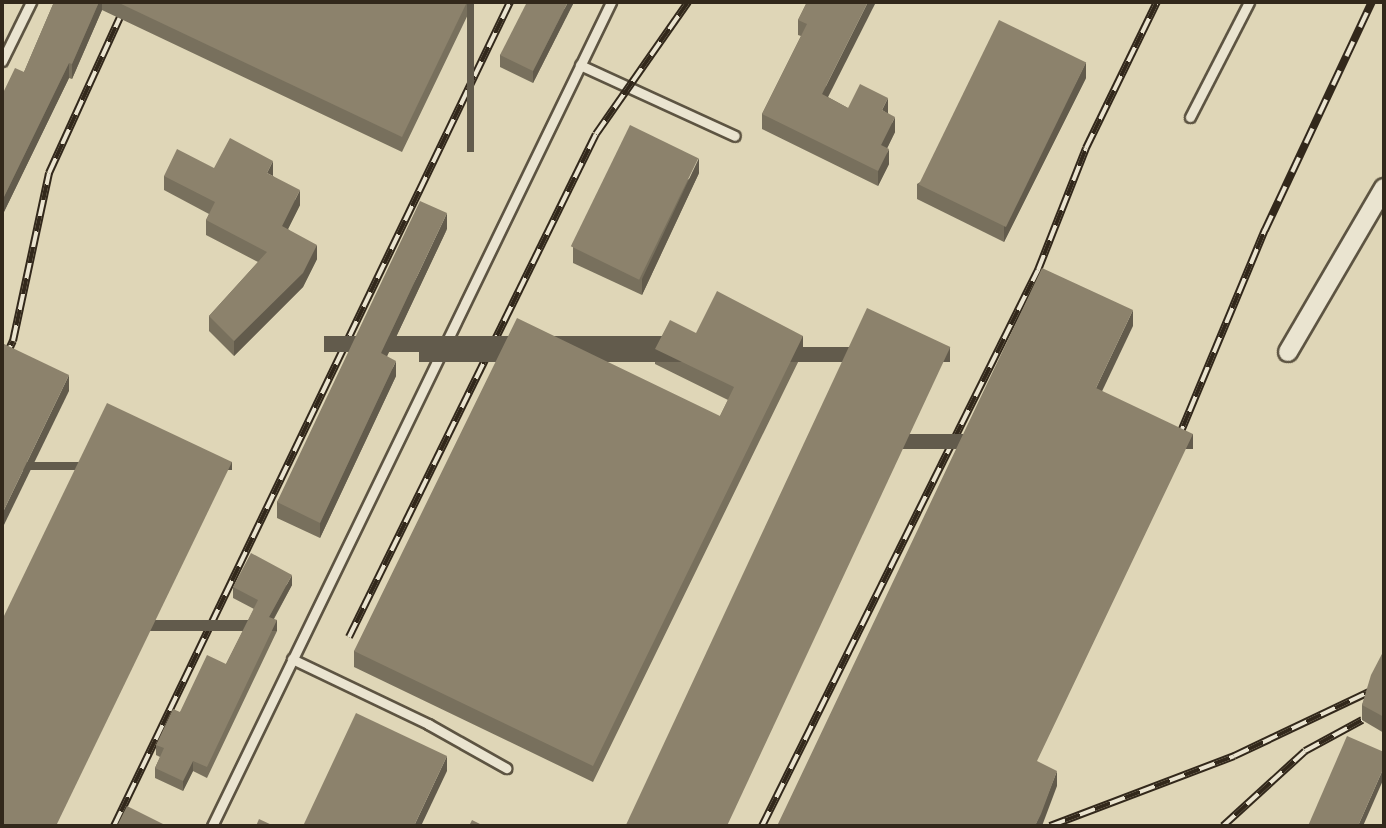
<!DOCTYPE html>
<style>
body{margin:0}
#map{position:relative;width:1386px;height:828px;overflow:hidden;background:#dfd6b7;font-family:Alegreya,serif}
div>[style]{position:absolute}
.roads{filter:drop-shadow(2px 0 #5d5442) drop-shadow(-2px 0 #5d5442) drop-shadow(0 2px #5d5442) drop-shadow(0 -2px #5d5442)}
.service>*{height:9px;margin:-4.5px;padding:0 4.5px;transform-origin:4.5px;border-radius:4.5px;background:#eae4d0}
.minor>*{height:18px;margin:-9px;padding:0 9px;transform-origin:9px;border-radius:9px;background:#eae4d0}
.rail>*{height:8px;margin-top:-4px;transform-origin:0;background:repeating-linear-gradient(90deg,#eae4d0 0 16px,#32281b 0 32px);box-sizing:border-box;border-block:2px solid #32281b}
.wall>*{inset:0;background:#78705d}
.shaded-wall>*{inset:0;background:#625b4c;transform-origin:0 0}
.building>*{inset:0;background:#8c826c;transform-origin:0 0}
span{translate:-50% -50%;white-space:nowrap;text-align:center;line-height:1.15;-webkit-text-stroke:6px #eae4d0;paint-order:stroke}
.frame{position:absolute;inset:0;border:4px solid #32281b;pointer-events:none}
</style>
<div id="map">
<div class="roads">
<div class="service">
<i style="left:2px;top:61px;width:66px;rotate:-63.8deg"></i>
<i style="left:580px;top:65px;width:170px;rotate:24.6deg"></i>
<i style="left:1190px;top:117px;width:129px;rotate:-62.8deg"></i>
<i style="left:292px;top:659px;width:151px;rotate:25.5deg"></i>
<i style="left:428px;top:724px;width:90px;rotate:29.4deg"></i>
<i style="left:212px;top:826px;width:916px;rotate:-64.16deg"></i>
</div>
<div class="minor">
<i style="left:1288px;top:352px;width:190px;rotate:-59.7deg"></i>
</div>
</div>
<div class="rail">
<i style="left:4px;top:360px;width:21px;rotate:-65deg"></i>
<i style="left:13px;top:341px;width:172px;rotate:-77.9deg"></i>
<i style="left:49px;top:173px;width:188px;rotate:-65.5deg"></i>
<i style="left:1177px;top:441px;width:229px;rotate:-67.4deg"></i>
<i style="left:1265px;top:230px;width:252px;rotate:-64.9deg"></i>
<i style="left:349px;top:637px;width:560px;rotate:-63.85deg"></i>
<i style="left:596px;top:134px;width:161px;rotate:-55.1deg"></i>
<i style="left:114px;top:826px;width:914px;rotate:-64.33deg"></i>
<i style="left:762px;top:826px;width:621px;rotate:-63.6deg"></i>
<i style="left:1038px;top:270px;width:131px;rotate:-68.5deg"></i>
<i style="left:1086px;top:148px;width:162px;rotate:-64.1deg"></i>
<i style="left:1050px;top:826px;width:197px;rotate:-20.8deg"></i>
<i style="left:1234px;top:756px;width:152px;rotate:-25.4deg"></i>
<i style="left:1223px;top:826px;width:111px;rotate:-42.4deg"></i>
<i style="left:1305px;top:751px;width:65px;rotate:-28.5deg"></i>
</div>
<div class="wall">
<i style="clip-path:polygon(54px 2px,474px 2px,402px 152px,102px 10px,72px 79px,69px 78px,2px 216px,2px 95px,24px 72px)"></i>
<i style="clip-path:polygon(574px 2px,533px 83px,500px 67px,500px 55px)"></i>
<i style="clip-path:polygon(807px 2px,828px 97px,848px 108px,888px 113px,895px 132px,887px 148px,889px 164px,878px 186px,762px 129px,762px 114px,801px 36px,798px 35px,798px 20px)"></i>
<i style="clip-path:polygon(1086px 78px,1004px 242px,917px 199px,917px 184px)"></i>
<i style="clip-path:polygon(214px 168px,273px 176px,300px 205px,288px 229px,317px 259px,303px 287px,234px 356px,209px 331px,209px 316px,258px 262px,206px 235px,206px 220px,209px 214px,164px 190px,164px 176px)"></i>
<i style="clip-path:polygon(699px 173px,642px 295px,573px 263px,573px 247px)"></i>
<i style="clip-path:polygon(447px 229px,387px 356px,396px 376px,320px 538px,277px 518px,277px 502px)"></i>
<i style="clip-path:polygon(696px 333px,803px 352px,593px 782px,354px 667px,354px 651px,720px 416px,728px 400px,655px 364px,655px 349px)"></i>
<i style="clip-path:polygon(292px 585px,274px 619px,277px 631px,207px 778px,193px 771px,183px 791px,155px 778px,155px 768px,160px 757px,156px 755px,156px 745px,180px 712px,226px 664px,254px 609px,233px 598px,233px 587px)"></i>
<i style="clip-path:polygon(1384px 650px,1384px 733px,1362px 720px,1362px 705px)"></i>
</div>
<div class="shaded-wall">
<i style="clip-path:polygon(99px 2px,102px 2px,102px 10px,72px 79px,72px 64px)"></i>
<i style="left:467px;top:2px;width:7px;height:150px"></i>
<i style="clip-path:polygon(568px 2px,574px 2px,533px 83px,533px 71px)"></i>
<i style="clip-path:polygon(868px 2px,876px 2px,822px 109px,822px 94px)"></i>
<i style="clip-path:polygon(1086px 62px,1086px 78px,1004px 242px,1004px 227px)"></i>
<i style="clip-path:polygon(69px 63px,69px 78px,2px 216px,2px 201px)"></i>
<i style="clip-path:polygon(888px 98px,888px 114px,882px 110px)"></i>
<i style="clip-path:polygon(895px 117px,895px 132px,881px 161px,881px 145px)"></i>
<i style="clip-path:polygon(889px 149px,889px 164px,878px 186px,878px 171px)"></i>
<i style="clip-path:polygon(699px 158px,699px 173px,642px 295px,642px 279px)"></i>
<i style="clip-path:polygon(273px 161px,273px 176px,267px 173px)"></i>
<i style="clip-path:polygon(300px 190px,300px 205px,282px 241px,282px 226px)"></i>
<i style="clip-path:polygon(447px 213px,447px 229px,381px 369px,381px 353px)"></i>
<i style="clip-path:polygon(317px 245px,317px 259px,303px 287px,234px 356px,234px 341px)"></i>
<i style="clip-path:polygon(1133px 310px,1133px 326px,1096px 404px,1096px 388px)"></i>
<i style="left:803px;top:336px;width:16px;height:479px;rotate:90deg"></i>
<i style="left:950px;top:347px;width:15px;height:531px;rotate:90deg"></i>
<i style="clip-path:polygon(396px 361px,396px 376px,320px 538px,320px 523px)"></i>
<i style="clip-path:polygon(69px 375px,69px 391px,2px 529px,2px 514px)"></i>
<i style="left:1193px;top:434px;width:15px;height:362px;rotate:90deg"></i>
<i style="left:232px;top:462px;width:8px;height:404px;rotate:90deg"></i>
<i style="clip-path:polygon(292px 575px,292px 585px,269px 627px,269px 617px)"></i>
<i style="left:277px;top:620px;width:11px;height:163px;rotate:90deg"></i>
<i style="clip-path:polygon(447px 756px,447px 771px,421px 826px,414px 826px)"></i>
<i style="clip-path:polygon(193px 761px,193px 771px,183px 791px,183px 781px)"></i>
<i style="clip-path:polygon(1384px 767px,1384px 778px,1363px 826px,1358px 826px)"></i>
<i style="clip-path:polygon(1057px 771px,1057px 786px,1042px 826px,1035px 826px)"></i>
</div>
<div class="building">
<i style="clip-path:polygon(54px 2px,99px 2px,72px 64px,69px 63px,2px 201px,2px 95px,15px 68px,24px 72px)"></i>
<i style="clip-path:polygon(117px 2px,467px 2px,402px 137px)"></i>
<i style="clip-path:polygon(527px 2px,568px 2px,533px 71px,500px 55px)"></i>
<i style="clip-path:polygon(807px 2px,868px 2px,822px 94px,848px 108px,860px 84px,888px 98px,882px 110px,895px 117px,881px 145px,889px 149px,878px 171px,762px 114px,807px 24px,798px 20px)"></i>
<i style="left:999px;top:20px;width:97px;height:183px;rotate:26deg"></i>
<i style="left:630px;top:125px;width:76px;height:135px;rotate:26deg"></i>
<i style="clip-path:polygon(230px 138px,273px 161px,267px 173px,300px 190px,282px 226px,317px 245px,303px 273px,234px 341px,209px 316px,267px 252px,206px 220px,215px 202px,164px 176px,177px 149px,214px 168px)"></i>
<i style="clip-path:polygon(420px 201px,447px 213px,381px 353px,396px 361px,320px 523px,277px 502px)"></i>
<i style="clip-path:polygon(1042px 268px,1133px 310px,1096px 388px,1193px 434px,1037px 761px,1057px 771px,1041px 814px,1035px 826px,777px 826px)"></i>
<i style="clip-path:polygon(717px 291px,803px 336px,593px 766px,354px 651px,517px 318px,720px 416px,734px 387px,655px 349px,670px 320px,696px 333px)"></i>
<i style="left:867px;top:308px;width:92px;height:574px;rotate:25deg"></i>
<i style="clip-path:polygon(2px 343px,69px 375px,2px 514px)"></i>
<i style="clip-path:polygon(107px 403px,232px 462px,56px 826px,2px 826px,2px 620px)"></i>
<i style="clip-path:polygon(251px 553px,292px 575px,269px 617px,277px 620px,207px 767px,193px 761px,183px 781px,155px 768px,164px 748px,156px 745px,173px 709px,180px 712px,207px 655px,226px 664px,258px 600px,233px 587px)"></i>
<i style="clip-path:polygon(1384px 650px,1384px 717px,1362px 705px,1371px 675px)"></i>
<i style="clip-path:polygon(356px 713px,447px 756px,414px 826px,303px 826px)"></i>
<i style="clip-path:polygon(1347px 736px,1384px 752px,1384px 767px,1358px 826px,1308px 826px)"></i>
<i style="clip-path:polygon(127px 806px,167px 826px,117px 826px)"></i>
<i style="clip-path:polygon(259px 819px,274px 826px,256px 826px)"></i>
<i style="clip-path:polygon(472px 820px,484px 826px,469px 826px)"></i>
</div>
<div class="frame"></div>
</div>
